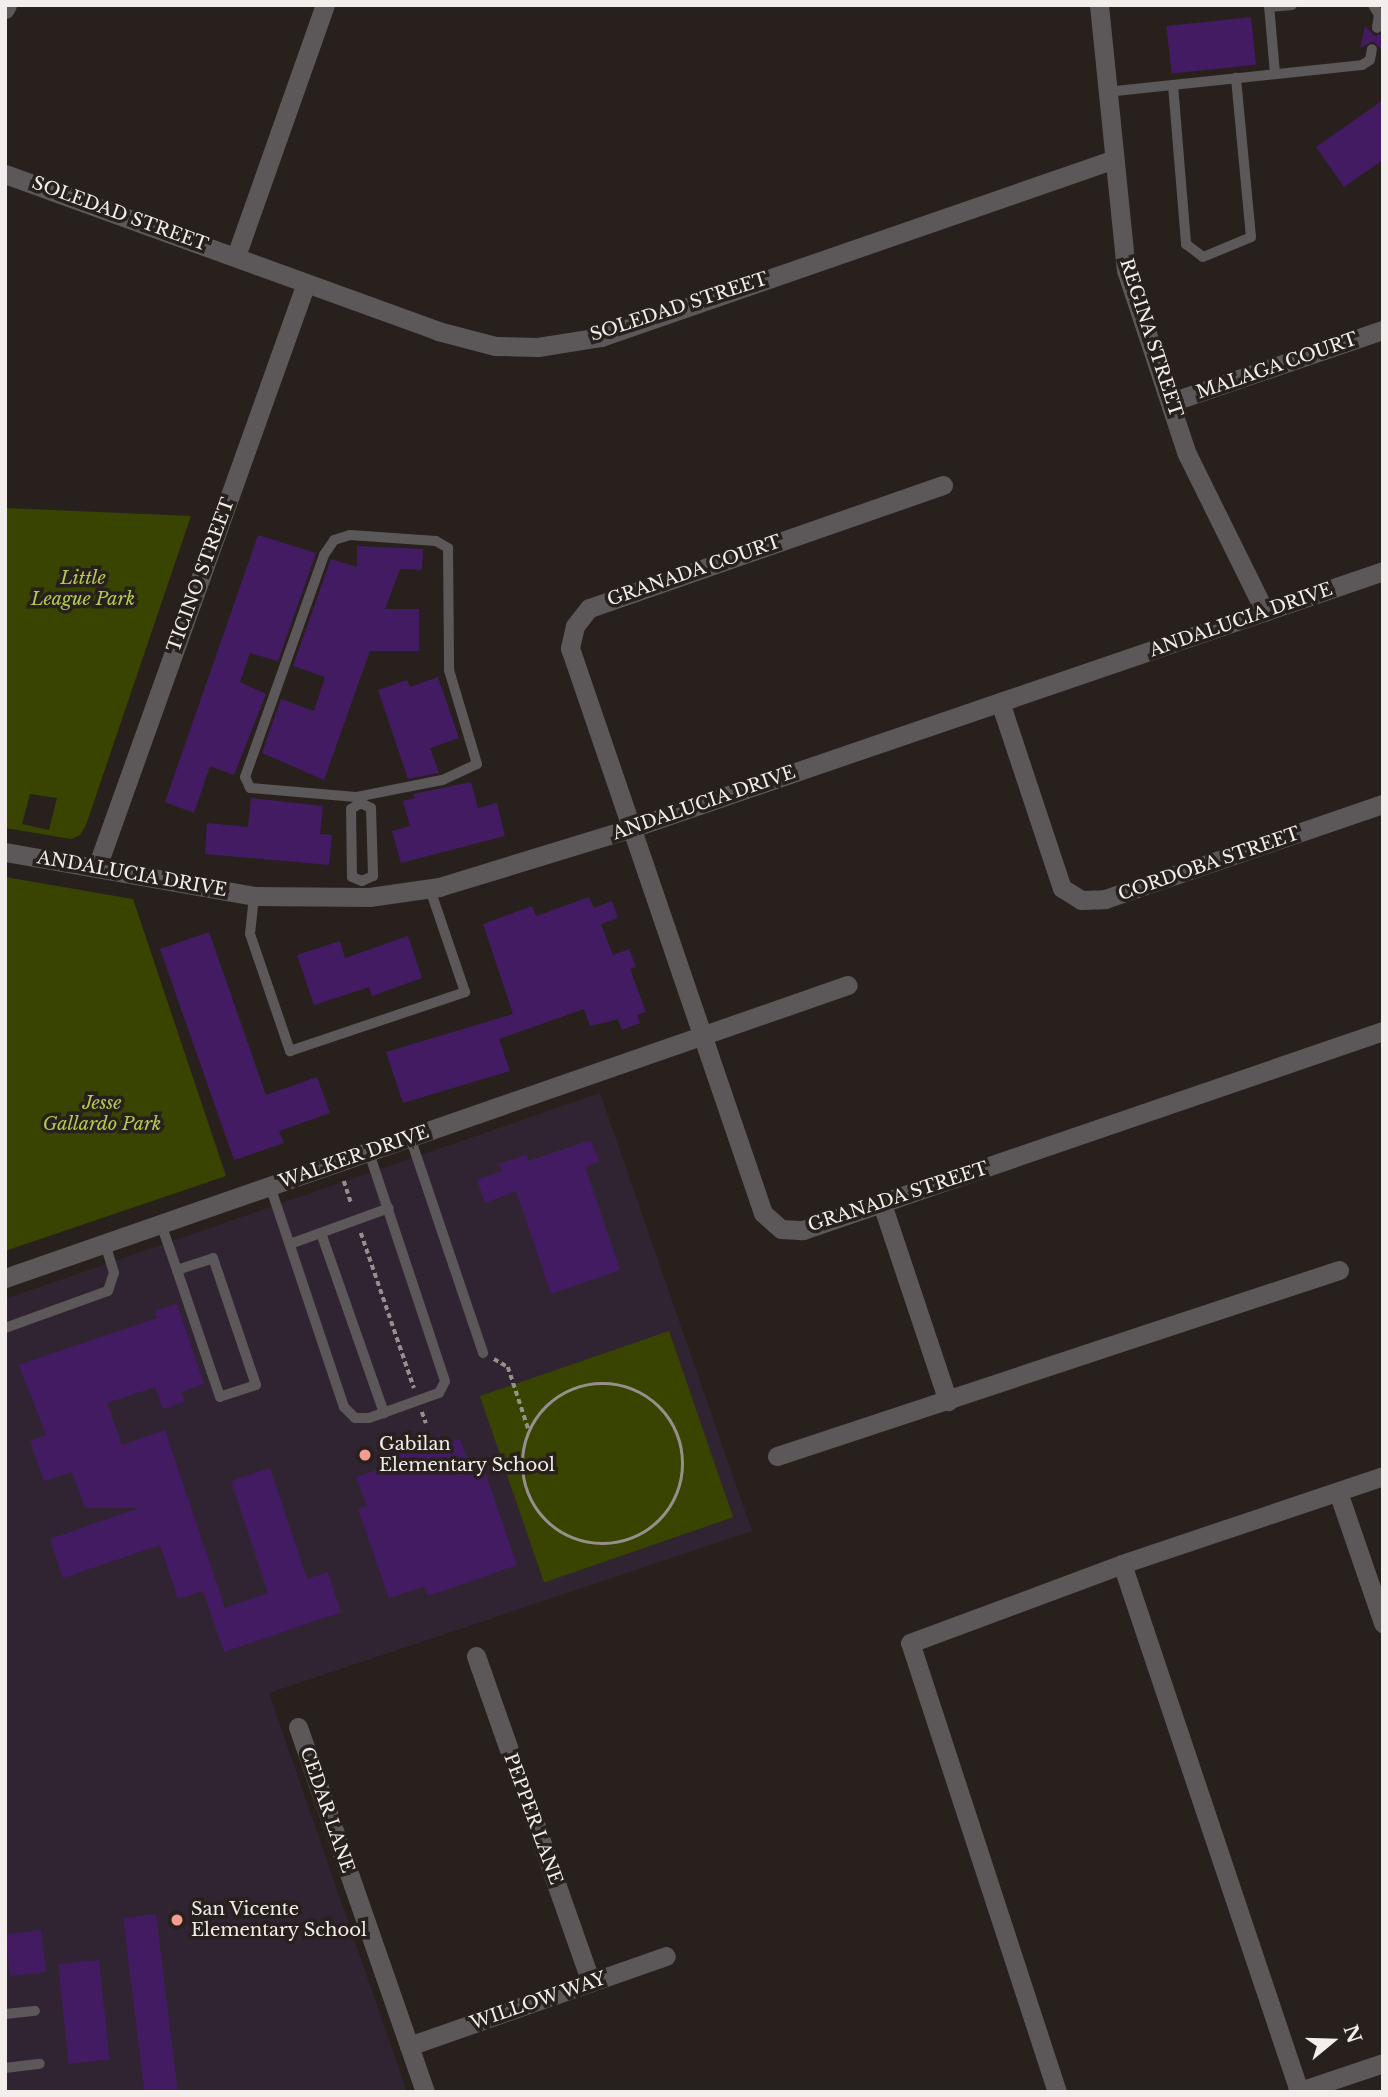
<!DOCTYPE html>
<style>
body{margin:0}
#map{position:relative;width:1388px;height:2097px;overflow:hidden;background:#28201c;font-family:"Libre Baskerville",serif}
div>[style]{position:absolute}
.education>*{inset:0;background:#302432}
.green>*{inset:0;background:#394400;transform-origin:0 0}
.building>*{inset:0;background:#431b63;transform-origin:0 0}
.path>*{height:3.5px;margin-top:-1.75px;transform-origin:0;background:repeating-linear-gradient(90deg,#96908c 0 5px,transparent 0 8.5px)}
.path>.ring{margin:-1.75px;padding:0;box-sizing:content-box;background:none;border:3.5px solid #96908c;border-radius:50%}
.service>*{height:10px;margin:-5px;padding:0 5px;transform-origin:5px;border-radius:5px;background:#5c5859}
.minor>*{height:19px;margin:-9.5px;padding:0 9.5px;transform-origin:9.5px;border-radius:9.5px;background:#5c5859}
.tertiary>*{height:19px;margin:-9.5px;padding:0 9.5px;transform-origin:9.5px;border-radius:9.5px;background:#5c5859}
.dots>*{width:19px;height:19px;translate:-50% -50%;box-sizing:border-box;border:4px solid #28201c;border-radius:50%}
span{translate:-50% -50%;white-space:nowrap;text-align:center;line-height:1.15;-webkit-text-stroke:7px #28201c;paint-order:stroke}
.street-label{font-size:18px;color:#f3eeeb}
.park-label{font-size:18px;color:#b4cc4e;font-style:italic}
.poi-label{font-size:18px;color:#f3eeeb}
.left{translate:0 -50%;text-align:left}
.frame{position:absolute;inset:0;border:7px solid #f3eeeb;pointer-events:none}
.north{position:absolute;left:1297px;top:2006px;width:70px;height:70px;-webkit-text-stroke:5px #28201c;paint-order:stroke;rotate:71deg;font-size:19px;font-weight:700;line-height:28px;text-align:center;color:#f3eeeb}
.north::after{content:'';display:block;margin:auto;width:24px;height:32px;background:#f3eeeb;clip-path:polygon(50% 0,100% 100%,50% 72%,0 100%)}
</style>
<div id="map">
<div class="education">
<i style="clip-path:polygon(600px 1093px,752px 1531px,269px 1693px,407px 2092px,5px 2092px,5px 1299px)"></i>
</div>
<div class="green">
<i style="clip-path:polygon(evenodd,5px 508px,191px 516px,86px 825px,80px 835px,71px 839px,5px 828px,5px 508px,30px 794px,57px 798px,49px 830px,22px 824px,30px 794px)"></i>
<i style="clip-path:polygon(5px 877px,133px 899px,226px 1176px,5px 1251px)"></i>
<i style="left:669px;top:1331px;width:197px;height:200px;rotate:71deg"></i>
</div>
<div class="building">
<i style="left:1251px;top:17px;width:48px;height:85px;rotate:84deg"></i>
<i style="clip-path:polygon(1365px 26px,1375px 36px,1383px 33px,1383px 51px,1373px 41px,1360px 48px)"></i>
<i style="clip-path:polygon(1383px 100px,1383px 160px,1344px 187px,1316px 147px)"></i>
<i style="clip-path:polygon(258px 535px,316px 553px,278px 661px,250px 653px,240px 682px,266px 694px,234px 775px,210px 766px,194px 813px,165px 802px)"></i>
<i style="clip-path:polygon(357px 546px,423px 549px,422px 570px,400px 569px,385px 609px,419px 609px,419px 651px,370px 651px,324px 780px,262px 753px,281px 699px,314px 711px,325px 677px,293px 666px,331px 559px,357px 567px)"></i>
<i style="clip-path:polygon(438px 677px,459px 738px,430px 748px,439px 773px,408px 779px,378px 690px,407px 680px,410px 687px)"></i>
<i style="clip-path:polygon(471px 782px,478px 808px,497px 803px,505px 836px,401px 863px,392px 831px,410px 826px,403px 801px,415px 798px,413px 794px)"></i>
<i style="clip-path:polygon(251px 798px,323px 806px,320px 834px,332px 835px,329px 865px,205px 854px,207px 823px,248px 827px)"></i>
<i style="clip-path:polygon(589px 897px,594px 908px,612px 901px,618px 918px,601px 924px,613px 955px,629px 949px,636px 967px,630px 969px,646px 1012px,637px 1015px,640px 1023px,622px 1030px,618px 1019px,590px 1026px,584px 1009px,499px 1039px,510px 1071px,403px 1103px,386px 1052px,513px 1014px,483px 924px,532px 906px,536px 916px)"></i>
<i style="clip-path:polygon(209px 932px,266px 1095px,317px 1077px,330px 1113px,279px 1131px,284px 1143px,234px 1160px,160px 949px)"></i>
<i style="clip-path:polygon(408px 936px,422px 978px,372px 996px,369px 987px,314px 1005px,297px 955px,340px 941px,345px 958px)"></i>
<i style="clip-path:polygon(591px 1140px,599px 1162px,585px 1167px,620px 1270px,551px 1294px,516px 1191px,485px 1203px,477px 1180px,502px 1171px,499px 1164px,526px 1155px,528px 1161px)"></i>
<i style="clip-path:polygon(177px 1304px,204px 1384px,181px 1392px,184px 1402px,163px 1409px,155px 1387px,107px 1403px,122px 1445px,165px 1430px,225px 1608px,268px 1593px,231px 1481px,270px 1468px,307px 1579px,328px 1572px,341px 1612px,224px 1652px,203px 1591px,178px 1599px,160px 1545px,63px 1578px,50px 1539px,139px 1508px,85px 1508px,72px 1472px,44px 1481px,30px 1441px,46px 1435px,19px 1365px,157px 1318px,155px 1311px)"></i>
<i style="clip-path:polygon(439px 1435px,443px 1445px,460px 1439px,473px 1476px,485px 1472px,517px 1565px,428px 1596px,425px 1586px,389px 1598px,358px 1509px,367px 1506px,356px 1477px,392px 1465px,388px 1453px)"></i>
<i style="left:156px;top:1914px;width:179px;height:33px;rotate:83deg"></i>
<i style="left:41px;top:1930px;width:42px;height:36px;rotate:83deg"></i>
<i style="left:99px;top:1960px;width:100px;height:41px;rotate:84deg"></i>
</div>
<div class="path">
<i style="left:344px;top:1181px;width:25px;rotate:72deg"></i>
<i style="left:361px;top:1233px;width:164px;rotate:71.1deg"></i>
<i style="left:494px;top:1359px;width:16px;rotate:30deg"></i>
<i style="left:508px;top:1367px;width:67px;rotate:71.8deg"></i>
<i class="ring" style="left:523px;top:1384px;width:156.5px;height:156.5px"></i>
<i style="left:422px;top:1412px;width:12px;rotate:70deg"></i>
</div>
<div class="service">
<i style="left:1269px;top:5px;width:69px;rotate:85deg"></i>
<i style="left:1373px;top:5px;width:12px;rotate:59deg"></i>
<i style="left:1379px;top:15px;width:13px;rotate:99deg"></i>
<i style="left:1269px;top:7px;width:23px;rotate:-5deg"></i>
<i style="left:1173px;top:85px;width:160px;rotate:85.3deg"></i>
<i style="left:1186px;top:244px;width:21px;rotate:37deg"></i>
<i style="left:1203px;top:257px;width:52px;rotate:-22.6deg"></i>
<i style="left:1251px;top:237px;width:160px;rotate:-95.4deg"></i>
<i style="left:1106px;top:92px;width:257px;rotate:-6deg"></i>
<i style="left:1362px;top:65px;width:9px;rotate:-32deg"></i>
<i style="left:1370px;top:60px;width:11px;rotate:-80deg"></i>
<i style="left:350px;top:535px;width:86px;rotate:4deg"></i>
<i style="left:436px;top:541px;width:14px;rotate:30deg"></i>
<i style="left:448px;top:548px;width:122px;rotate:89.5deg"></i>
<i style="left:449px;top:670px;width:98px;rotate:73.4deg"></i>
<i style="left:477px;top:764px;width:38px;rotate:155deg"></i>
<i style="left:442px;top:780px;width:88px;rotate:168.8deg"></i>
<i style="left:356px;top:797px;width:106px;rotate:-175.1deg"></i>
<i style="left:250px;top:788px;width:12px;rotate:-114deg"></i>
<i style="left:245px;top:777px;width:236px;rotate:-70.4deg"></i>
<i style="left:324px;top:555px;width:18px;rotate:-56deg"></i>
<i style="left:334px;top:540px;width:17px;rotate:-17deg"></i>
<i style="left:361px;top:803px;width:11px;rotate:27deg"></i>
<i style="left:371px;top:808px;width:68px;rotate:88.3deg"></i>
<i style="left:373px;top:876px;width:12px;rotate:156deg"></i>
<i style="left:362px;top:881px;width:11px;rotate:-158deg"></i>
<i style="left:352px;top:877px;width:68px;rotate:-90.8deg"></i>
<i style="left:351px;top:809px;width:12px;rotate:-31deg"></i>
<i style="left:254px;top:896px;width:38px;rotate:96deg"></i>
<i style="left:250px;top:934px;width:124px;rotate:71.1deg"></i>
<i style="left:290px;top:1051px;width:185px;rotate:-18.6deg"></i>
<i style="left:465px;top:992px;width:109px;rotate:-108.8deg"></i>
<i style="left:410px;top:1137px;width:228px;rotate:71.3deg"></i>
<i style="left:270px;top:1186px;width:233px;rotate:71.5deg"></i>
<i style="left:344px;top:1407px;width:16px;rotate:45deg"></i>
<i style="left:355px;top:1418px;width:14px"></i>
<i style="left:369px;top:1418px;width:74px;rotate:-19.7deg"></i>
<i style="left:439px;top:1393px;width:13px;rotate:-63deg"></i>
<i style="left:445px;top:1381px;width:241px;rotate:-108.4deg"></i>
<i style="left:161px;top:1224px;width:49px;rotate:70.8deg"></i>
<i style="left:321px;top:1233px;width:191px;rotate:70.7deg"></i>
<i style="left:290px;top:1244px;width:105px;rotate:-20deg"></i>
<i style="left:213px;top:1258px;width:134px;rotate:71.3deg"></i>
<i style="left:256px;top:1385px;width:38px;rotate:162deg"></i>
<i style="left:220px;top:1397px;width:134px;rotate:-108.7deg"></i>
<i style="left:177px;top:1270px;width:38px;rotate:-18deg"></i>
<i style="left:5px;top:1328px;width:109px;rotate:-19.8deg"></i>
<i style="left:108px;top:1291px;width:19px;rotate:-72deg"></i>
<i style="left:114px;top:1273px;width:30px;rotate:-107deg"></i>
<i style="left:5px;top:2014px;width:30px;rotate:-6deg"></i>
<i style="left:5px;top:2068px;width:35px;rotate:-7deg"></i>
</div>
<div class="minor">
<i style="left:1099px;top:5px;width:266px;rotate:84.2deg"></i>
<i style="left:1126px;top:270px;width:194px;rotate:71.7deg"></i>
<i style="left:1187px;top:454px;width:176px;rotate:63.7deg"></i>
<i style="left:5px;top:174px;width:461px;rotate:19.9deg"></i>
<i style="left:438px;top:331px;width:59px;rotate:14.7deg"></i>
<i style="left:495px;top:346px;width:43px;rotate:1.3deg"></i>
<i style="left:538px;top:347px;width:64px;rotate:-9deg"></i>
<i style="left:601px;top:337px;width:541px;rotate:-19.11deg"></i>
<i style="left:236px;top:256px;width:266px;rotate:-70.5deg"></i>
<i style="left:1171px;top:402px;width:224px;rotate:-18.8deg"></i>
<i style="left:943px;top:485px;width:375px;rotate:160.8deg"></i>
<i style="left:589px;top:608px;width:23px;rotate:128deg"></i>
<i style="left:575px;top:626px;width:23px;rotate:103deg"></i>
<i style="left:570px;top:648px;width:597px;rotate:71.14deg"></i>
<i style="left:763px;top:1213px;width:24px;rotate:42deg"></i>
<i style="left:781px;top:1229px;width:22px;rotate:3deg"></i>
<i style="left:803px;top:1230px;width:613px;rotate:-18.94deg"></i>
<i style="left:1000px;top:702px;width:196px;rotate:71.6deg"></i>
<i style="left:1062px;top:888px;width:22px;rotate:32deg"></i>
<i style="left:1081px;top:900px;width:24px;rotate:-2deg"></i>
<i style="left:1105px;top:899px;width:294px;rotate:-18.9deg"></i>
<i style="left:5px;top:852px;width:253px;rotate:10deg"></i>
<i style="left:254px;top:896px;width:115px;rotate:0.5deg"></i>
<i style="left:369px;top:897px;width:71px;rotate:-8.1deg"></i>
<i style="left:439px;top:887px;width:202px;rotate:-17deg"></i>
<i style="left:632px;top:828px;width:794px;rotate:-18.89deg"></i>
<i style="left:97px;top:867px;width:620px;rotate:-70.31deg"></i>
<i style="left:882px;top:1204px;width:208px;rotate:71.5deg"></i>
<i style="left:5px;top:1278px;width:892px;rotate:-19.17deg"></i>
<i style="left:777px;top:1456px;width:592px;rotate:-18.31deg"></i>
<i style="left:1338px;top:1492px;width:139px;rotate:71deg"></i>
<i style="left:1122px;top:1564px;width:556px;rotate:71.43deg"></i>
<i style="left:476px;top:1656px;width:346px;rotate:70.6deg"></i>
<i style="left:298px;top:1727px;width:386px;rotate:70.8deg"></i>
<i style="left:409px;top:2046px;width:272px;rotate:-19.3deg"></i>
<i style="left:1057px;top:2092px;width:472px;rotate:-108.1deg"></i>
<i style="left:910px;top:1643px;width:226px;rotate:-20.4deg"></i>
<i style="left:1122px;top:1564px;width:275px;rotate:-18.6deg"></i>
<i style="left:1297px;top:2092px;width:91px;rotate:-18.6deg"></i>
</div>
<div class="tertiary">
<i style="left:5px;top:9px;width:4px;rotate:-63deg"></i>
</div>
<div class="dots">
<i style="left:365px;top:1455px;background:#f59c90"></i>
<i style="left:177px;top:1920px;background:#f59c90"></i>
</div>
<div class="street-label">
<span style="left:120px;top:214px;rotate:20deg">SOLEDAD STREET</span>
<span style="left:679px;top:307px;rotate:-18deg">SOLEDAD STREET</span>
<span style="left:1151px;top:338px;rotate:72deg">REGINA STREET</span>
<span style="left:1277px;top:366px;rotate:-19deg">MALAGA COURT</span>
<span style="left:694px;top:571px;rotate:-19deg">GRANADA COURT</span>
<span style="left:201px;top:575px;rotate:-70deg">TICINO STREET</span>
<span style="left:1241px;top:620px;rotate:-19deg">ANDALUCIA DRIVE</span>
<span style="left:704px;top:803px;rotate:-19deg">ANDALUCIA DRIVE</span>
<span style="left:1209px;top:864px;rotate:-19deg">CORDOBA STREET</span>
<span style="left:132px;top:874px;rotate:10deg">ANDALUCIA DRIVE</span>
<span style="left:354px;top:1157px;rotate:-19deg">WALKER DRIVE</span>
<span style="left:898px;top:1197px;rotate:-18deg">GRANADA STREET</span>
<span style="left:327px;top:1810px;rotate:71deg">CEDAR LANE</span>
<span style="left:533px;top:1819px;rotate:70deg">PEPPER LANE</span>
<span style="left:538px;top:2001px;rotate:-19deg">WILLOW WAY</span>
</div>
<div class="park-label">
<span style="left:83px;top:589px">Little<br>League Park</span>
<span style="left:102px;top:1114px">Jesse<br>Gallardo Park</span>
</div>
<div class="poi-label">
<span class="left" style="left:379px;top:1455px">Gabilan<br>Elementary School</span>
<span class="left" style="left:191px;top:1920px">San Vicente<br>Elementary School</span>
</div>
<div class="frame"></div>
<div class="north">N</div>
</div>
